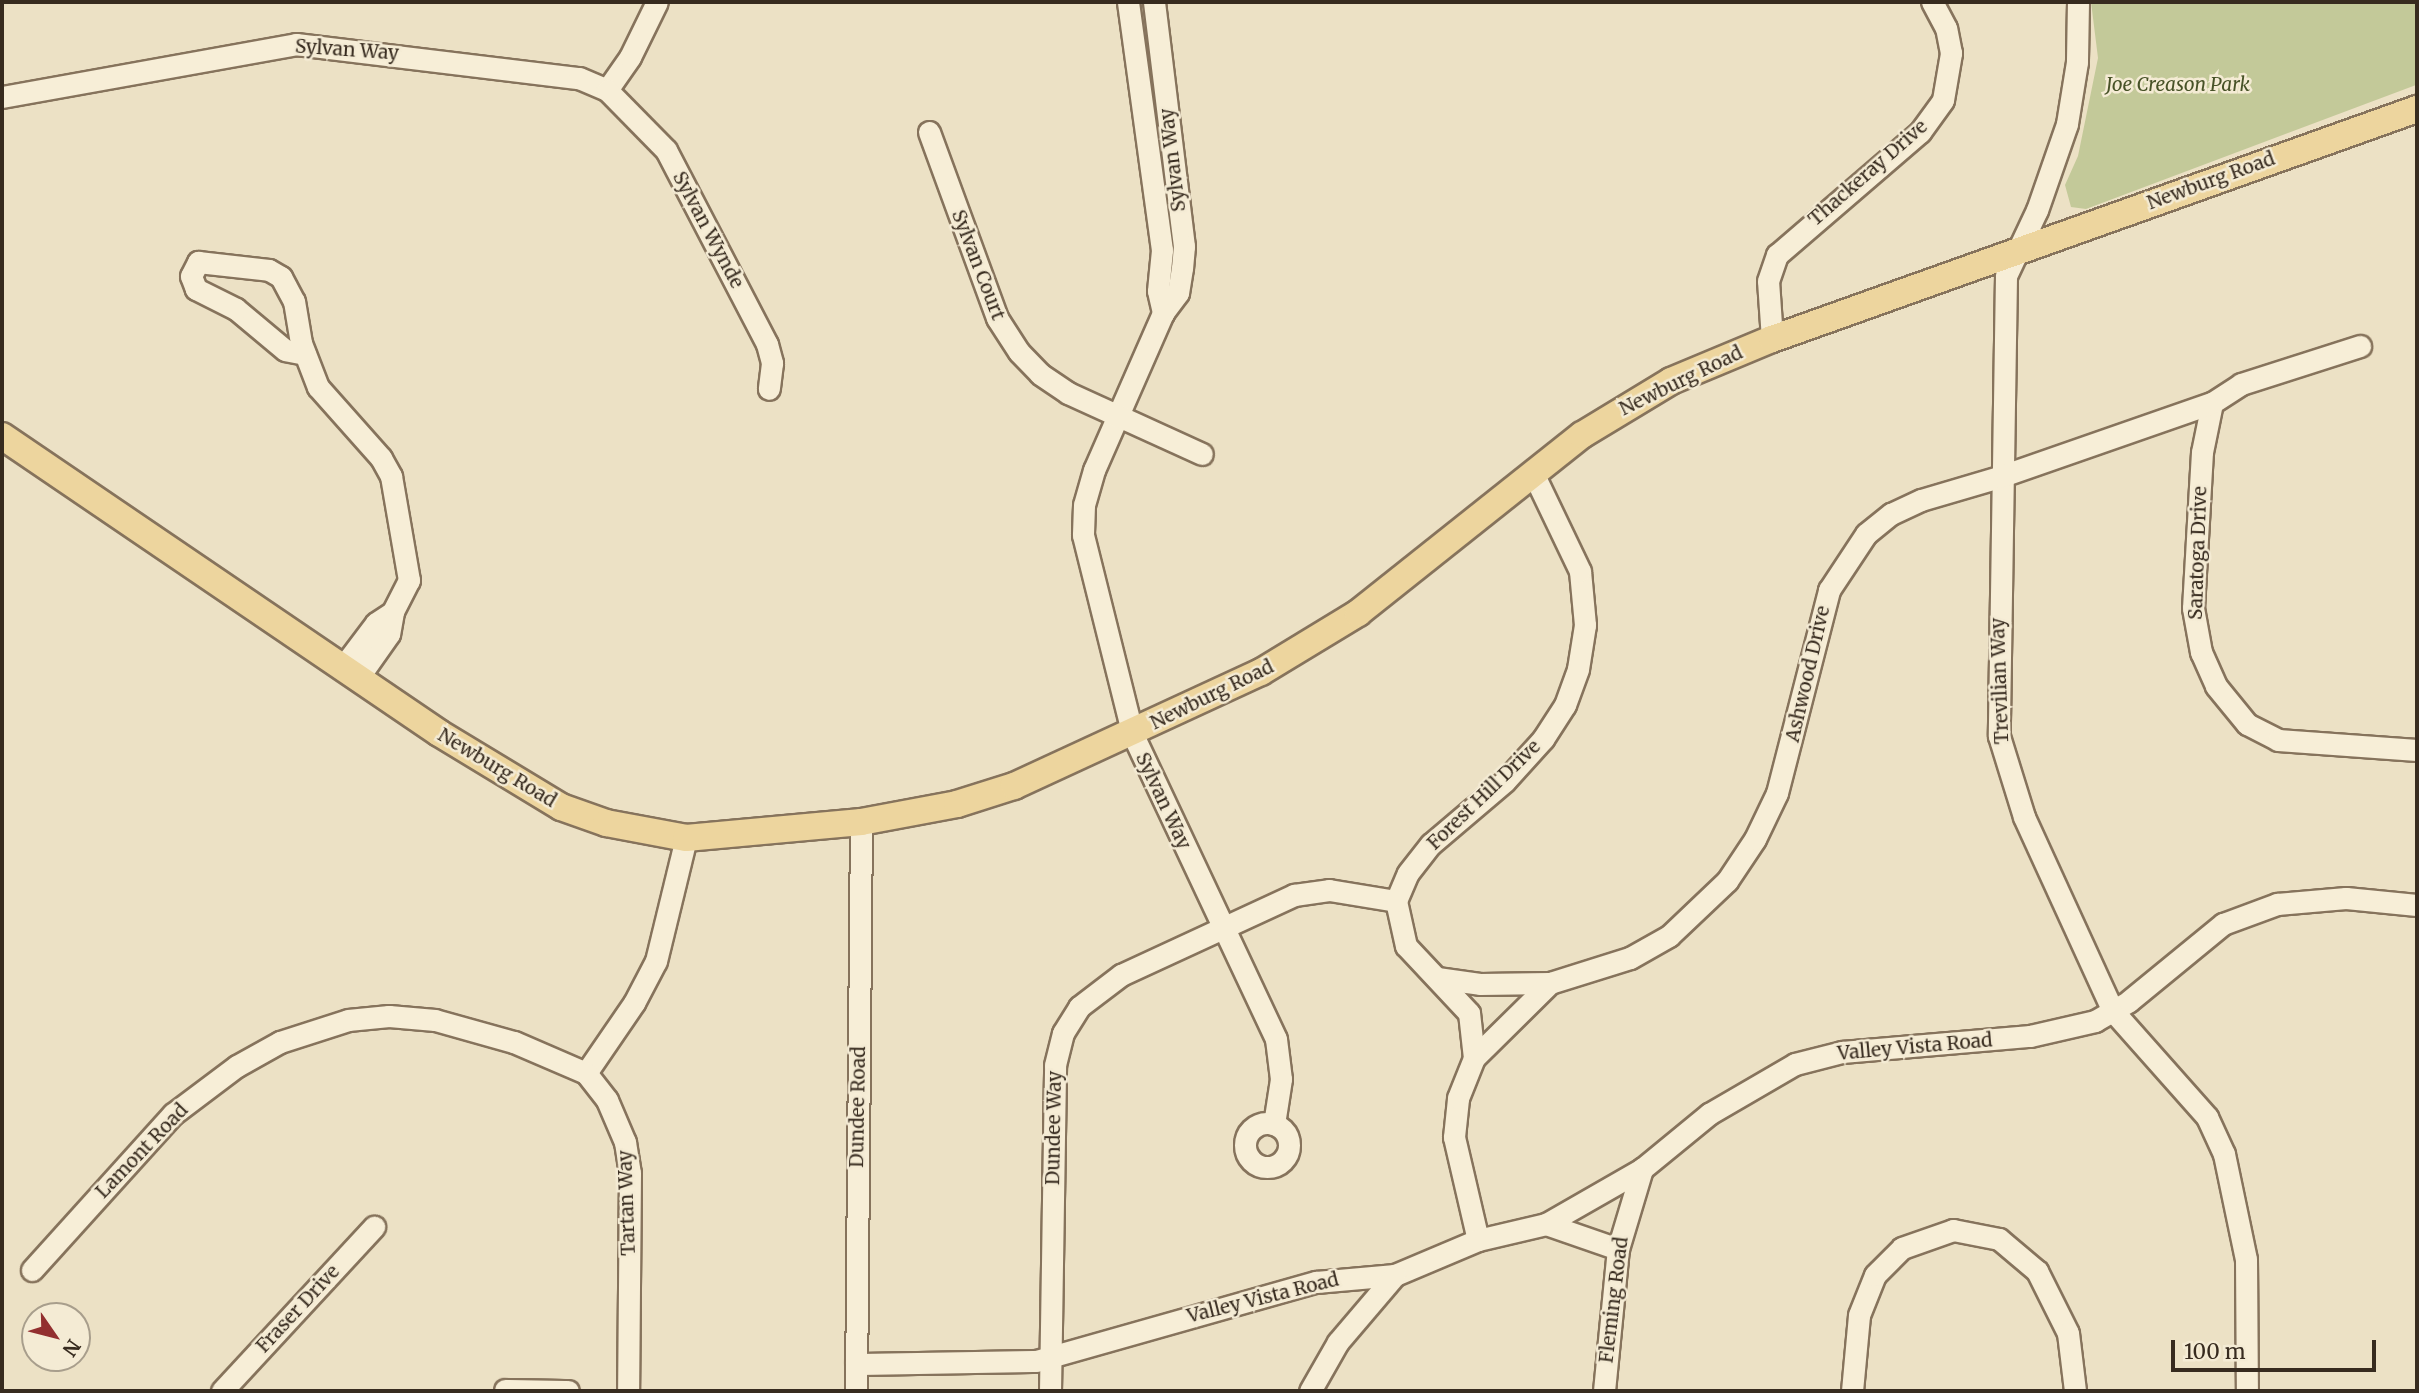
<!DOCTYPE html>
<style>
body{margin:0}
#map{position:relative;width:2419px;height:1393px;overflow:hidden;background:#ece1c5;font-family:Merriweather,serif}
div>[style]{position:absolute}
.green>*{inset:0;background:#c3c999}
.roads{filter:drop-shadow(2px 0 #86735c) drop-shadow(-2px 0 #86735c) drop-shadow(0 2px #86735c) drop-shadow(0 -2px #86735c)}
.minor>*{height:21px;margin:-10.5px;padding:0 10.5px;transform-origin:10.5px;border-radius:10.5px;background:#f7eed7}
.minor>.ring{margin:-10.5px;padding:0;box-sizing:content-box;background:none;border:21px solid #f7eed7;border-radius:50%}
.major>*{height:26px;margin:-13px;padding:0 13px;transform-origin:13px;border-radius:13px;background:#edd59e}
span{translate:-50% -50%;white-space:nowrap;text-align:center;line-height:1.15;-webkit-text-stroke:5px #f4ebd4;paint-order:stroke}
.street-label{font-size:19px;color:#372b1f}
.park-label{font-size:19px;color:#475227;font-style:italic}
.frame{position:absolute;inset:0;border:4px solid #372b1f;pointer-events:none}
.north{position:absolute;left:21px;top:1302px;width:70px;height:70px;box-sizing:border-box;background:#f4ebd4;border:2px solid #a89e8c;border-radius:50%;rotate:125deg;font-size:19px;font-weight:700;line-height:28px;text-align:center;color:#372b1f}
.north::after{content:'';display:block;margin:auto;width:24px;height:32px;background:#922f2f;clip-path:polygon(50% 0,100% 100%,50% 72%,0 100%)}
.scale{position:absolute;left:2171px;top:1340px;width:205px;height:32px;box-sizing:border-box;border:4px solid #372b1f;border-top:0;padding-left:9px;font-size:21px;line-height:24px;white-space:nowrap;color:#372b1f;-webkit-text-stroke:5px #f4ebd4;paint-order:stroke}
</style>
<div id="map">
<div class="green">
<i style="clip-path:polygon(2091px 2px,2415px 2px,2416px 85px,2086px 209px,2071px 207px,2065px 185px,2078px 156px,2098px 58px)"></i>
</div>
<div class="roads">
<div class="minor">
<i style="left:1128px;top:2px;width:250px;rotate:82.2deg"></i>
<i style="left:1162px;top:250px;width:41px;rotate:95.6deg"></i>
<i style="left:1158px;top:291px;width:23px;rotate:77deg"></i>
<i style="left:1154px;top:2px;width:246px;rotate:83deg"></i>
<i style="left:1184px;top:246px;width:22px;rotate:95deg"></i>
<i style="left:1182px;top:268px;width:25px;rotate:99deg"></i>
<i style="left:1178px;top:293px;width:25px;rotate:127deg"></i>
<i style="left:1163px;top:313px;width:171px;rotate:113.7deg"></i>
<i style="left:1094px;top:470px;width:36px;rotate:106deg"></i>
<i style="left:1084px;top:505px;width:30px;rotate:92deg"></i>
<i style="left:1083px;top:535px;width:206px;rotate:76deg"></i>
<i style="left:1133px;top:735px;width:336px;rotate:64.8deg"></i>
<i style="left:1276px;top:1039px;width:40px;rotate:82.9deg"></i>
<i style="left:1281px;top:1079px;width:46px;rotate:98.8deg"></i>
<i style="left:2078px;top:2px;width:60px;rotate:91deg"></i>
<i style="left:2077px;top:62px;width:63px;rotate:99.2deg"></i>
<i style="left:2067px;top:124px;width:91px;rotate:109.2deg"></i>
<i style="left:2037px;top:210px;width:73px;rotate:115.2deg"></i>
<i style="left:2006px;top:276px;width:460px;rotate:90.9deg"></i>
<i style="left:1999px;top:736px;width:85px;rotate:72.8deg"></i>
<i style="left:2024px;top:817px;width:213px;rotate:65.4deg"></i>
<i style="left:2113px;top:1011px;width:142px;rotate:48.4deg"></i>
<i style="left:2207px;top:1117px;width:41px;rotate:65.3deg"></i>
<i style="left:2224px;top:1154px;width:107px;rotate:78.2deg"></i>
<i style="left:2246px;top:1259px;width:132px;rotate:89.6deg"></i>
<i style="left:607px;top:90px;width:40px;rotate:-55.1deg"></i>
<i style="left:630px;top:57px;width:61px;rotate:-63.9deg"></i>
<i style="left:2px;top:97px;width:299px;rotate:-10.2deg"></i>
<i style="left:296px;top:44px;width:285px;rotate:6.9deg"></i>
<i style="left:579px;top:78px;width:30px;rotate:23deg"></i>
<i style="left:607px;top:90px;width:84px;rotate:45.5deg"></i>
<i style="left:666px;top:150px;width:219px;rotate:62.5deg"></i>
<i style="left:767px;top:344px;width:20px;rotate:75deg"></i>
<i style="left:772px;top:363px;width:26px;rotate:97deg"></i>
<i style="left:929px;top:132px;width:198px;rotate:69.9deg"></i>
<i style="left:997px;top:318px;width:40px;rotate:57.1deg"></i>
<i style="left:1019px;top:352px;width:30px;rotate:46deg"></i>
<i style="left:1040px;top:374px;width:34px;rotate:34deg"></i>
<i style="left:1068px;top:393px;width:147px;rotate:24.5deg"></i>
<i style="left:1772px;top:339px;width:58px;rotate:-93.9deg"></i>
<i style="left:1768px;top:281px;width:28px;rotate:-71deg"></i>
<i style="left:1777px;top:255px;width:189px;rotate:-40.7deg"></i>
<i style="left:1920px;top:132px;width:39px;rotate:-54deg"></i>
<i style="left:1943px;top:100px;width:48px;rotate:-80.3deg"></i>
<i style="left:1951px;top:53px;width:25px;rotate:-101deg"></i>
<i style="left:1946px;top:28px;width:30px;rotate:-118deg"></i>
<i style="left:305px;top:354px;width:20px;rotate:-169deg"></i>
<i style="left:285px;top:350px;width:64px;rotate:-140.1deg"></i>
<i style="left:236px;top:309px;width:45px;rotate:-153.4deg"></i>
<i style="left:196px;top:289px;width:14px;rotate:-111deg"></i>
<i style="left:191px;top:276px;width:16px;rotate:-63deg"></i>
<i style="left:198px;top:262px;width:71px;rotate:6.4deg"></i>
<i style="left:269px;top:270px;width:14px;rotate:30deg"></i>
<i style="left:281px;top:277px;width:27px;rotate:62deg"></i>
<i style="left:294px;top:301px;width:43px;rotate:80.5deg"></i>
<i style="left:301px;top:343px;width:47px;rotate:68.9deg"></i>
<i style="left:318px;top:387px;width:95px;rotate:48.4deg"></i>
<i style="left:381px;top:458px;width:21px;rotate:61deg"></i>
<i style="left:391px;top:476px;width:106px;rotate:80.2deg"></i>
<i style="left:409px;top:580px;width:36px;rotate:117deg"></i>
<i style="left:393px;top:612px;width:22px;rotate:100deg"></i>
<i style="left:389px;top:634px;width:54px;rotate:125.2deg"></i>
<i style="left:2212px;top:403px;width:50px;rotate:101.5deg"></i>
<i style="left:2202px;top:452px;width:156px;rotate:93.3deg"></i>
<i style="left:2193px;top:608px;width:45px;rotate:79.7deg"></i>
<i style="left:2201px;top:652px;width:37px;rotate:66deg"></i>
<i style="left:2216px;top:686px;width:49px;rotate:50.8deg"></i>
<i style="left:2247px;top:724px;width:35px;rotate:27deg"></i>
<i style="left:2278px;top:740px;width:139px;rotate:4.1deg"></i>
<i style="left:342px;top:668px;width:56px;rotate:-52.9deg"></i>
<i style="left:376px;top:623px;width:20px;rotate:-33deg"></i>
<i style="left:1437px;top:978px;width:43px;rotate:7.9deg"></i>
<i style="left:1480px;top:984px;width:70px;rotate:-0.8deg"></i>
<i style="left:1474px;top:1058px;width:45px;rotate:-96.3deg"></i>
<i style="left:1469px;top:1013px;width:92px;rotate:-133.2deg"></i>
<i style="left:1406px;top:946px;width:46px;rotate:-102.5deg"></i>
<i style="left:1396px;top:901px;width:30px;rotate:-67deg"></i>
<i style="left:1408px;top:873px;width:37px;rotate:-52deg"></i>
<i style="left:1431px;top:844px;width:97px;rotate:-40.4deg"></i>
<i style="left:1505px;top:781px;width:57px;rotate:-47.9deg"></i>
<i style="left:1543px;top:739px;width:40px;rotate:-57.1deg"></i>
<i style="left:1565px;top:705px;width:38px;rotate:-70deg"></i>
<i style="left:1578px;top:669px;width:45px;rotate:-81deg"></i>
<i style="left:1585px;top:625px;width:54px;rotate:-95.3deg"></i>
<i style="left:1580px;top:571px;width:109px;rotate:-115.6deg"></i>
<i style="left:586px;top:1073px;width:85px;rotate:-55.6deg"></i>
<i style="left:634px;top:1003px;width:47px;rotate:-62.4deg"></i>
<i style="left:656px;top:961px;width:127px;rotate:-76.3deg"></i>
<i class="ring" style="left:1245px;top:1123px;width:23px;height:23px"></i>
<i style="left:1546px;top:1224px;width:76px;rotate:19.1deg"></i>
<i style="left:1478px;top:1240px;width:106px;rotate:-103.1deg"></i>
<i style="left:1454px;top:1137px;width:39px;rotate:-84deg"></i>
<i style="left:1458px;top:1098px;width:43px;rotate:-68.2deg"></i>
<i style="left:1474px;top:1058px;width:107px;rotate:-44.6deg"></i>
<i style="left:1550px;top:983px;width:84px;rotate:-17.4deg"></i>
<i style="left:1630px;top:958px;width:45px;rotate:-29.4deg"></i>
<i style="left:1669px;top:936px;width:80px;rotate:-43.5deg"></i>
<i style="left:1727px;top:881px;width:50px;rotate:-56.3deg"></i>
<i style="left:1755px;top:839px;width:51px;rotate:-64.4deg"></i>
<i style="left:1777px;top:793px;width:210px;rotate:-75.6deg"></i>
<i style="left:1829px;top:590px;width:67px;rotate:-56.5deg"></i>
<i style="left:1866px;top:534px;width:32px;rotate:-39deg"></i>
<i style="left:1891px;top:514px;width:33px;rotate:-25deg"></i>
<i style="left:1921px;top:500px;width:81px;rotate:-16.4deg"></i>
<i style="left:1999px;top:477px;width:225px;rotate:-19.2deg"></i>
<i style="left:2212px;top:403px;width:35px;rotate:-33deg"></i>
<i style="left:2241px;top:384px;width:125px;rotate:-17.7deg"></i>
<i style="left:32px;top:1270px;width:210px;rotate:-47.9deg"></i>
<i style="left:173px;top:1114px;width:80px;rotate:-36.9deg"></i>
<i style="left:237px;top:1066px;width:49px;rotate:-29.2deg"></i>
<i style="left:280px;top:1042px;width:71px;rotate:-17.9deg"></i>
<i style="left:348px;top:1020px;width:41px;rotate:-5.6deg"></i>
<i style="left:389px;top:1016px;width:46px;rotate:5deg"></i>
<i style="left:435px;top:1020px;width:82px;rotate:15.6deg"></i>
<i style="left:514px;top:1042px;width:78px;rotate:23.3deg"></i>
<i style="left:586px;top:1073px;width:34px;rotate:52deg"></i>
<i style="left:607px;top:1100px;width:46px;rotate:66.8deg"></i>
<i style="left:625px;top:1142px;width:31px;rotate:81deg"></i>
<i style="left:630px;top:1173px;width:218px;rotate:90.5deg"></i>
<i style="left:856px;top:1364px;width:180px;rotate:-1deg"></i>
<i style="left:1036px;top:1361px;width:291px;rotate:-15.8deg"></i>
<i style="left:1316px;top:1282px;width:79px;rotate:-5.1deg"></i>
<i style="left:1395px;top:1275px;width:90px;rotate:-22.9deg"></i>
<i style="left:1478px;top:1240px;width:70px;rotate:-13.2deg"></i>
<i style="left:1546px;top:1224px;width:111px;rotate:-29.8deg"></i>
<i style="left:1642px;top:1169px;width:87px;rotate:-39.4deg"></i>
<i style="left:1709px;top:1114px;width:99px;rotate:-30.2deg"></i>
<i style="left:1795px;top:1064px;width:49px;rotate:-14.3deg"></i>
<i style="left:1842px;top:1052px;width:189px;rotate:-4.9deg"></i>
<i style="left:2030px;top:1036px;width:67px;rotate:-13deg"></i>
<i style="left:2095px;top:1021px;width:39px;rotate:-30deg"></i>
<i style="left:2129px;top:1001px;width:122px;rotate:-39.3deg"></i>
<i style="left:2223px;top:924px;width:58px;rotate:-20.3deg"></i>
<i style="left:2277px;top:904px;width:69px;rotate:-5deg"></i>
<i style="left:2346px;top:898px;width:71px;rotate:5.6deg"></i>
<i style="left:505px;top:1390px;width:63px;rotate:0.9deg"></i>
<i style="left:222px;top:1391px;width:224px;rotate:-47.2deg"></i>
<i style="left:856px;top:1391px;width:569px;rotate:-89.5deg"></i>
<i style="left:1050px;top:1391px;width:326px;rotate:-89.1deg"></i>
<i style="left:1055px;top:1065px;width:33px;rotate:-76deg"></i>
<i style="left:1063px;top:1033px;width:31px;rotate:-58deg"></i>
<i style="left:1079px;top:1007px;width:53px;rotate:-37.3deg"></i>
<i style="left:1121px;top:975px;width:191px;rotate:-24.8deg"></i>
<i style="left:1294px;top:895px;width:35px;rotate:-8deg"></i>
<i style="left:1329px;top:890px;width:68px;rotate:9.3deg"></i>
<i style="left:1310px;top:1391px;width:56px;rotate:-60.3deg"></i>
<i style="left:1338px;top:1342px;width:88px;rotate:-49.6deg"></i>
<i style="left:1604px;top:1391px;width:143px;rotate:-84.4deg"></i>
<i style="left:1618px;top:1249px;width:84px;rotate:-73.3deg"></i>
<i style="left:1852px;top:1391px;width:76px;rotate:-84.7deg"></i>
<i style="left:1859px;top:1315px;width:43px;rotate:-68.2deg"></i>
<i style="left:1875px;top:1275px;width:38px;rotate:-45deg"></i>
<i style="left:1902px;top:1248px;width:54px;rotate:-19.4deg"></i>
<i style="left:1953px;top:1230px;width:47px;rotate:11.1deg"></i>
<i style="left:1999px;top:1239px;width:50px;rotate:40.1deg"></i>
<i style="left:2037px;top:1271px;width:69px;rotate:63.4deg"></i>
<i style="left:2068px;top:1333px;width:58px;rotate:83.1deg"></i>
</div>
<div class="major">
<i style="left:2px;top:436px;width:528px;rotate:34.2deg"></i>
<i style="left:439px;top:733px;width:143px;rotate:31.2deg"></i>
<i style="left:561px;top:807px;width:48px;rotate:19.6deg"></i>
<i style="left:606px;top:823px;width:81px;rotate:10.6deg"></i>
<i style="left:686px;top:838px;width:176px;rotate:-5.2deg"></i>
<i style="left:861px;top:822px;width:98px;rotate:-10.6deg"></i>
<i style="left:957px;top:804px;width:60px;rotate:-17.5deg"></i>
<i style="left:1014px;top:786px;width:272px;rotate:-24.8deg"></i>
<i style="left:1261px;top:672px;width:114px;rotate:-31.3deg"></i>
<i style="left:1358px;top:613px;width:286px;rotate:-38.5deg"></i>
<i style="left:1582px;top:435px;width:104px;rotate:-31.2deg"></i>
<i style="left:1671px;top:381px;width:109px;rotate:-22.6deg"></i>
<i style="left:1772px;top:339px;width:685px;rotate:-19.63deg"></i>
</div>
</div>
<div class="street-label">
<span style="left:347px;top:50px;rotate:4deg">Sylvan Way</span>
<span style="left:1173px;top:160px;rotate:-97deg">Sylvan Way</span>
<span style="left:1868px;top:173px;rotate:-41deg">Thackeray Drive</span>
<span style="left:2211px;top:181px;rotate:-20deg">Newburg Road</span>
<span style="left:708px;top:230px;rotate:62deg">Sylvan Wynde</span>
<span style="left:978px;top:265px;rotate:69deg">Sylvan Court</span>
<span style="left:1681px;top:381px;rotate:-26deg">Newburg Road</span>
<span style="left:2198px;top:553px;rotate:-88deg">Saratoga Drive</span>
<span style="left:1808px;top:674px;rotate:-77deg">Ashwood Drive</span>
<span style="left:2000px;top:681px;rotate:-92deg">Trevilian Way</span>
<span style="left:1212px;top:695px;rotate:-26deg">Newburg Road</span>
<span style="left:497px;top:768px;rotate:31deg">Newburg Road</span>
<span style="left:1484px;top:795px;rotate:-44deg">Forest Hill Drive</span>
<span style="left:1163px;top:801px;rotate:65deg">Sylvan Way</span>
<span style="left:1915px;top:1047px;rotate:-5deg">Valley Vista Road</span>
<span style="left:858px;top:1107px;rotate:-89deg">Dundee Road</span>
<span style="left:1054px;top:1128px;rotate:-89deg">Dundee Way</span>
<span style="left:142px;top:1151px;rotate:-46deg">Lamont Road</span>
<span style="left:627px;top:1203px;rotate:-92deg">Tartan Way</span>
<span style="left:1263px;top:1298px;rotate:-14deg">Valley Vista Road</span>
<span style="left:1614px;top:1300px;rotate:-83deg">Fleming Road</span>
<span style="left:298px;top:1309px;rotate:-47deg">Fraser Drive</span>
</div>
<div class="park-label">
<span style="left:2178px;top:85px">Joe Creason Park</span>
</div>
<div class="frame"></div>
<div class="north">N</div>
<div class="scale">100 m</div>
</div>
